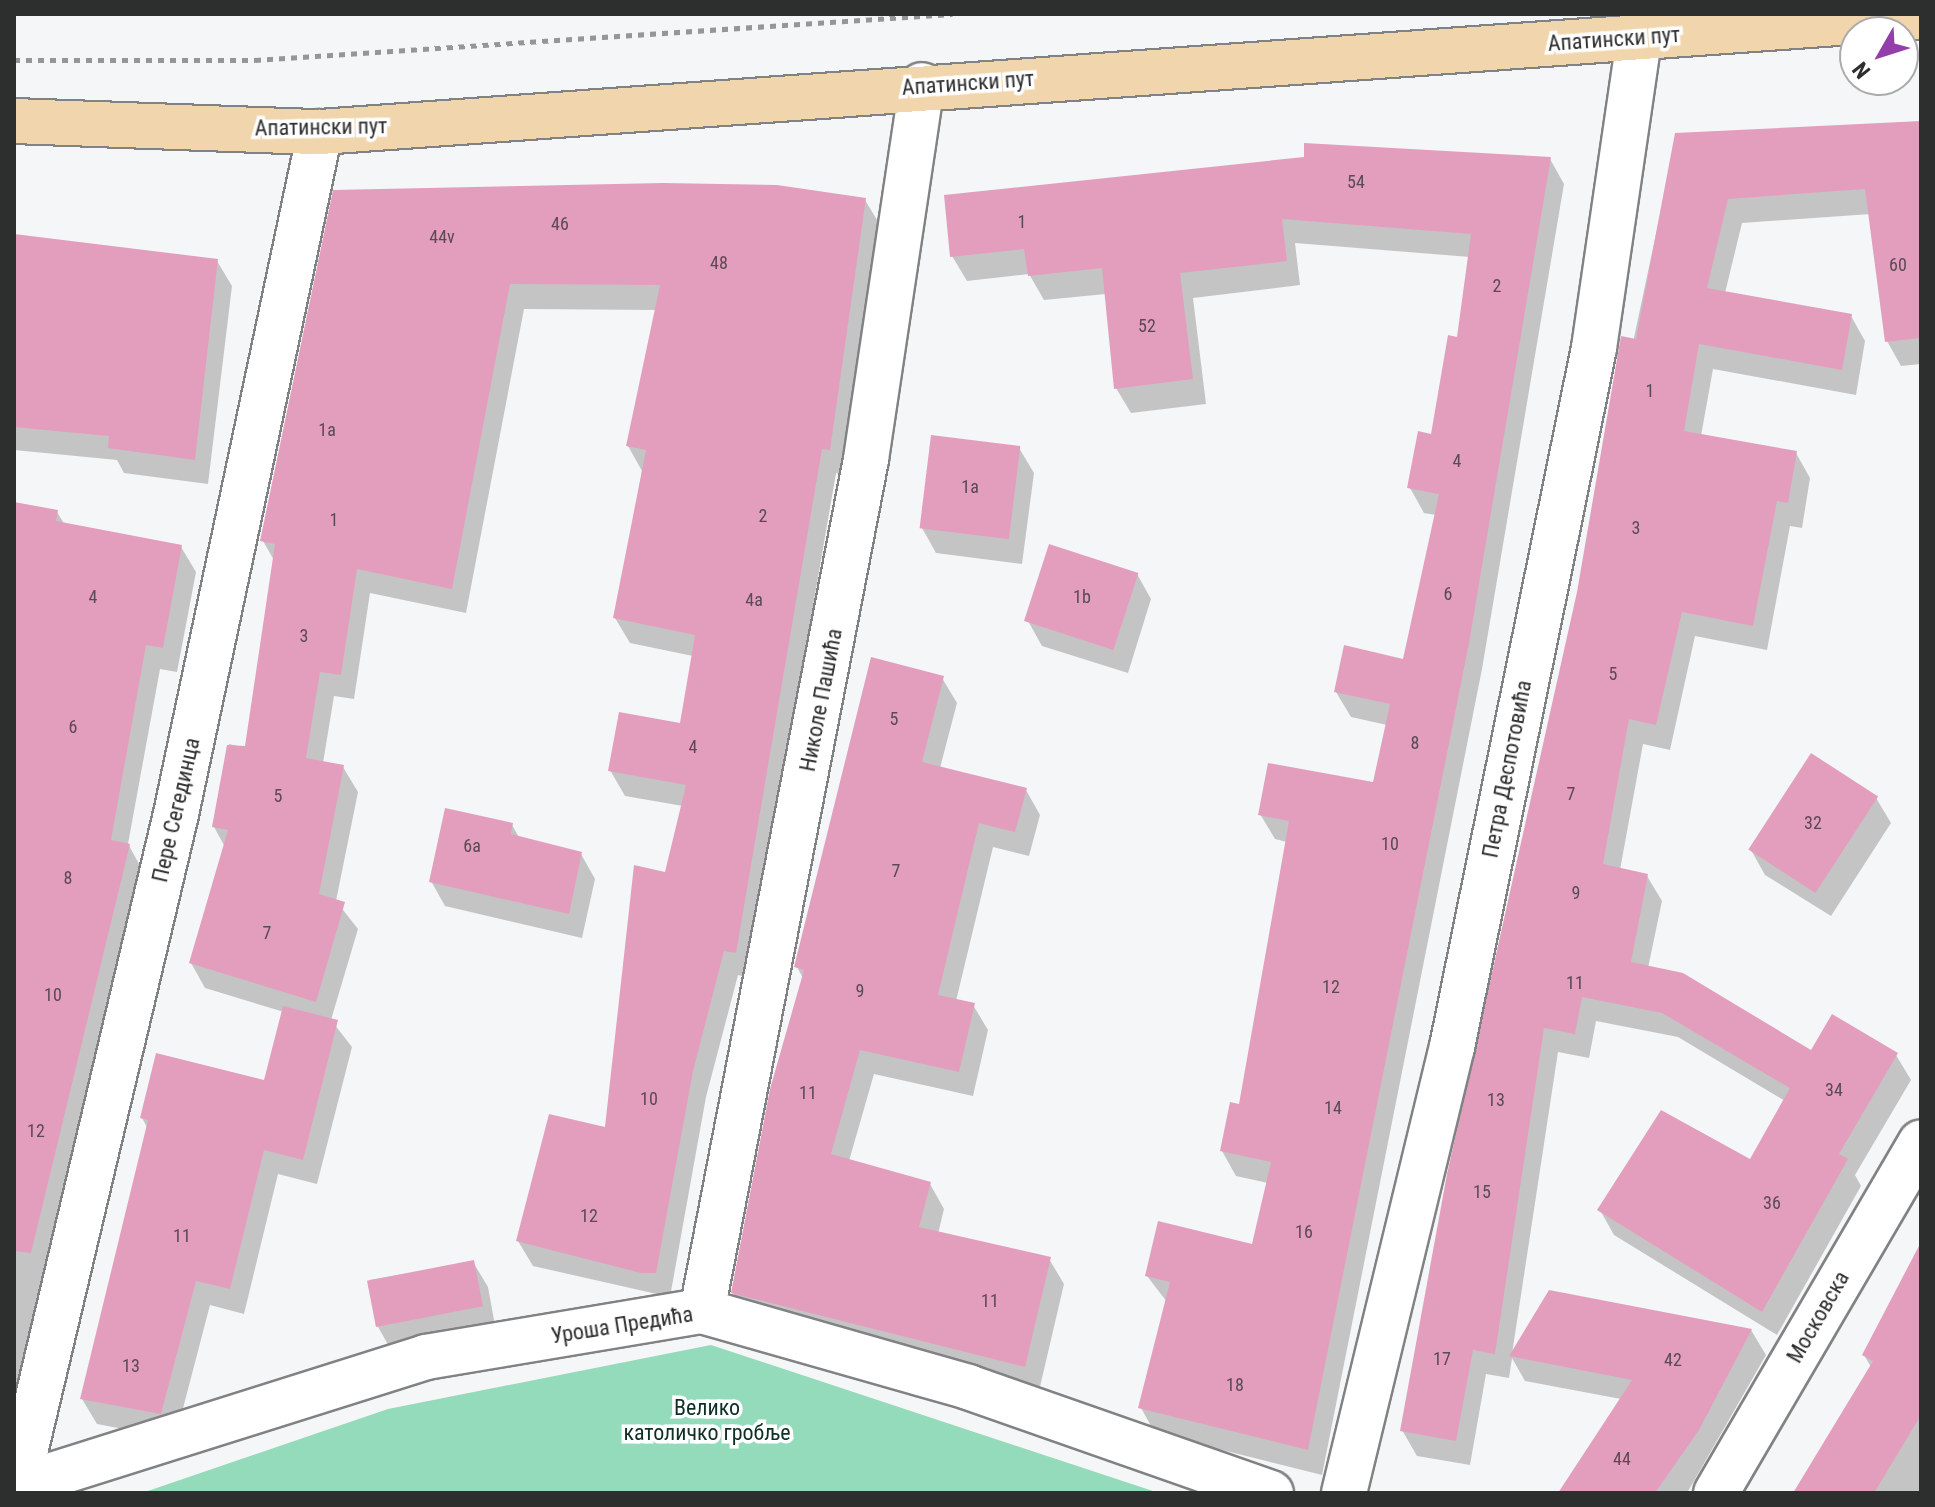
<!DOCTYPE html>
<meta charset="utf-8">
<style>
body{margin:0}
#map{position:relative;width:1935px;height:1507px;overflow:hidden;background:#f5f6f7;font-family:"Roboto Condensed",sans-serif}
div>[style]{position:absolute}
.green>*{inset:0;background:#93dbba}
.shadow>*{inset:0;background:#0003}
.building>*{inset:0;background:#e39ebe;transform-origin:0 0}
.path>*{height:5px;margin-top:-2.5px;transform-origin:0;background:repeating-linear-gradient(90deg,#959696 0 6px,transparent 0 12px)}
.roads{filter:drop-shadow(2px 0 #818283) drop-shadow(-2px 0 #818283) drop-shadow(0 2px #818283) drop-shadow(0 -2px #818283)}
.street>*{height:44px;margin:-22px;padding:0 22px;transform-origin:22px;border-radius:22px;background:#fff}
.primary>*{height:44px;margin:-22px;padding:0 22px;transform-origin:22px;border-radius:22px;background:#f1d6ad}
span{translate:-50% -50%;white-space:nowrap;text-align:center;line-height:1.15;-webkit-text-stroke:7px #fff;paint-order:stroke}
.number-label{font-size:18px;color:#5a4a52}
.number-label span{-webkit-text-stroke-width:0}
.street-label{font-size:22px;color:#2d2e2e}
.park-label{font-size:22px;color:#0d3023}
.frame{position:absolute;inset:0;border:16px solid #2d2e2e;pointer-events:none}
.north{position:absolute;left:1839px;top:16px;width:80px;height:80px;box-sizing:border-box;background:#fff;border:2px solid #ababab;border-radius:50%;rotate:231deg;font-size:22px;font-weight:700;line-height:32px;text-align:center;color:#2d2e2e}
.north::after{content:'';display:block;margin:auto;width:28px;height:36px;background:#943eaa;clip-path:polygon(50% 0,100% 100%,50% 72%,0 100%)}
</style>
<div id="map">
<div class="green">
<i style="clip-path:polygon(711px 1345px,1159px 1493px,142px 1493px,388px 1409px)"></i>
</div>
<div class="shadow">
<i style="clip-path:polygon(1921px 123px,1921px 364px,1901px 366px,1887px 341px,1871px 214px,1742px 223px,1725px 293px,1851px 316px,1865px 341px,1856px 395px,1713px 369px,1701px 436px,1796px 453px,1810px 478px,1802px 528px,1790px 526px,1767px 650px,1695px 636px,1670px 750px,1643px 744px,1620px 870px,1647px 876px,1662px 901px,1648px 968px,1812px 1053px,1896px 1055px,1911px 1080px,1855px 1175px,1861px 1186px,1777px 1335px,1614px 1235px,1600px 1210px,1750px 1162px,1785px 1101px,1678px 1037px,1596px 1021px,1589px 1058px,1558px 1052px,1512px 1354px,1751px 1330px,1766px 1355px,1687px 1493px,1560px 1493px,1621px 1399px,1525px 1381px,1512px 1358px,1509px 1378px,1486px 1374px,1470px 1465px,1417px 1456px,1402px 1430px,1677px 135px)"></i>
<i style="clip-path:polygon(1550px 159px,1564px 184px,1482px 669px,1322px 1475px,1155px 1433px,1141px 1408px,1167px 1302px,1147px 1276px,1253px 1246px,1268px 1183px,1236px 1176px,1222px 1151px,1241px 1106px,1287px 842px,1275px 839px,1260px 814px,1375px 784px,1387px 725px,1351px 717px,1336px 692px,1405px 661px,1436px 515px,1424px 513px,1410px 488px,1433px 436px,1459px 339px,1470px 257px,1295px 243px,1300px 285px,1193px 298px,1206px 404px,1131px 413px,1116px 388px,1106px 294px,1044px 300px,1029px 274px,967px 281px,952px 256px)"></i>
<i style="clip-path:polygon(335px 192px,865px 200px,880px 225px,844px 475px,836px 473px,749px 978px,738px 975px,706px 1097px,670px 1297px,533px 1266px,518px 1241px,607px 1130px,683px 806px,625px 796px,610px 770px,681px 725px,693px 656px,630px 643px,615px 618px,642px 471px,628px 446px,657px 310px,524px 309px,466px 613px,370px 593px,354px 699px,334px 696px,323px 763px,343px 767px,358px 792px,336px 901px,358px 929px,331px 1020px,352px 1047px,317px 1184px,278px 1174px,244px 1314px,210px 1305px,175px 1439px,97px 1424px,82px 1399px,148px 1129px,142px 1118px,266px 1083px,284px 1012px,205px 988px,191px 963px,225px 847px,214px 827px,229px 744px,247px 748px,275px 562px,263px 541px)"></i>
<i style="clip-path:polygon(14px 237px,217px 261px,232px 286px,208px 484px,124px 473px,117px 460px,14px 450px)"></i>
<i style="clip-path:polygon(1019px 448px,1034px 473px,1022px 564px,936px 553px,922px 528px)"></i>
<i style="clip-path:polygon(14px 504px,57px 512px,65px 525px,181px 547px,196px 572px,177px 672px,160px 669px,128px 844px,143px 871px,14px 1470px)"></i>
<i style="clip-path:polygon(1137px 574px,1151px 599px,1128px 673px,1042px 646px,1028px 621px)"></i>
<i style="clip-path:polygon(942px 678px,957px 703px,940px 768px,1026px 790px,1040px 815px,1029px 856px,993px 847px,956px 1001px,973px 1005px,988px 1030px,973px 1096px,874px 1074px,849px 1161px,930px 1184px,944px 1209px,938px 1234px,1049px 1259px,1064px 1284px,1039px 1391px,748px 1318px,733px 1293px,804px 980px,797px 967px)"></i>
<i style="clip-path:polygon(1876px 798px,1891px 823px,1831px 916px,1765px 875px,1751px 850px)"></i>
<i style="clip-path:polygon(512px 825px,520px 839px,581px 854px,595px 879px,582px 938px,445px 906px,431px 881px)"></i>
<i style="clip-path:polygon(1921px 1251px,1921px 1493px,1795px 1493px,1871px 1367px,1864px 1355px)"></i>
<i style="clip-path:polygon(473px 1262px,488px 1287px,496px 1331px,391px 1350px,377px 1325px,369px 1280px)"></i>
</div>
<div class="building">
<i style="clip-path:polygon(1921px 121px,1921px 338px,1885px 342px,1865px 189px,1728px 199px,1707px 288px,1852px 314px,1842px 370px,1699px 344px,1684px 431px,1797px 451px,1788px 503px,1777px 501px,1753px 626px,1682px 612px,1656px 725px,1629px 719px,1603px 864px,1648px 874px,1631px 962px,1683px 973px,1811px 1050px,1832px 1014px,1898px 1053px,1839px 1154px,1848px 1159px,1762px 1312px,1597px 1210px,1661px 1110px,1750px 1159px,1790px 1088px,1662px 1013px,1582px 997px,1575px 1034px,1544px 1028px,1495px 1354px,1473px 1350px,1456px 1441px,1400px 1431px,1447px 1174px,1577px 592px,1621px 336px,1636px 339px,1675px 133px)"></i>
<i style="clip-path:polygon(1304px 143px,1551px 157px,1469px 643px,1308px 1450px,1138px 1408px,1170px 1282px,1145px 1276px,1158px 1221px,1252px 1244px,1271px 1162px,1220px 1151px,1230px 1102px,1239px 1104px,1289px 821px,1258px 815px,1268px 763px,1373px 782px,1390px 704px,1334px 692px,1344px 645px,1403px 659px,1439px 494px,1407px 488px,1418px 431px,1431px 434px,1448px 335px,1457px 337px,1471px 234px,1282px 219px,1287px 261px,1180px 273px,1193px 379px,1114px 389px,1102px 268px,1028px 276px,1024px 249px,950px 257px,944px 195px,1304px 157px)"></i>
<i style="clip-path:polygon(663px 183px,777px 185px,866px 198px,830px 450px,822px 449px,736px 953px,724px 951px,693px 1071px,656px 1273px,641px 1273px,516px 1241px,549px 1114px,605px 1127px,634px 865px,665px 872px,686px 785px,608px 771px,619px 712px,680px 723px,695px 635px,613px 618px,646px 450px,626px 446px,660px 285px,510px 284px,452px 589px,357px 569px,341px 675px,320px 672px,306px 758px,344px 765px,319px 894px,345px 902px,316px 1002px,189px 963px,228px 830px,212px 827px,227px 745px,245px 746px,275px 544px,260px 541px,333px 190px)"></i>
<i style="clip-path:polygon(14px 234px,218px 259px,195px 460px,108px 448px,109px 436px,14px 427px)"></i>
<i style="left:931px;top:435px;width:90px;height:94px;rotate:7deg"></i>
<i style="clip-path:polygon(14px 502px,58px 510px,56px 521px,182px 545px,163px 648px,146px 645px,111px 840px,130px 844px,31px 1253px,14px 1251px)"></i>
<i style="left:1049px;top:544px;width:94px;height:81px;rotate:18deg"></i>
<i style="clip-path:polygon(871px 657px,944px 676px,922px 762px,1027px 788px,1015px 832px,979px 823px,938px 995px,975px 1003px,959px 1072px,860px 1050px,831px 1154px,931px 1182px,919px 1227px,1051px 1257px,1025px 1367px,731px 1293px,770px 1089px,804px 970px,794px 967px)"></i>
<i style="left:1811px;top:753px;width:80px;height:115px;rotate:33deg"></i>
<i style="clip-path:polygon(445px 808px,513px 823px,511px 834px,582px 852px,569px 914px,429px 882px)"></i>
<i style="clip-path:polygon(283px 1006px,338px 1020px,303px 1160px,264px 1150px,230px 1289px,196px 1281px,161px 1414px,80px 1399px,148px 1120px,140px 1118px,156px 1053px,264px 1080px)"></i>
<i style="clip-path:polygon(1921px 1242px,1921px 1415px,1874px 1493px,1793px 1493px,1873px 1361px,1862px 1355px)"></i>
<i style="left:474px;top:1260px;width:47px;height:109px;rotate:79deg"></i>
<i style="clip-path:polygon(1549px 1290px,1752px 1329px,1699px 1430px,1655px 1493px,1558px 1493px,1632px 1380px,1509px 1356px)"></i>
</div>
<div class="path">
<i style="left:14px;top:60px;width:241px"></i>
<i style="left:255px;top:60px;width:699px;rotate:-3.78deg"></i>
</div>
<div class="roads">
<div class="street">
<i style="left:702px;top:1311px;width:868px;rotate:-79.1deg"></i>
<i style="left:866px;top:459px;width:378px;rotate:-81.5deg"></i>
<i style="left:17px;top:1486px;width:691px;rotate:-76.69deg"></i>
<i style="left:176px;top:814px;width:697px;rotate:-78.08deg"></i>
<i style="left:14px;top:1487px;width:432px;rotate:-17.5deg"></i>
<i style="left:426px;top:1357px;width:280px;rotate:-9.5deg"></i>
<i style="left:702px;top:1311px;width:277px;rotate:15.9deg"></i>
<i style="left:968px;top:1387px;width:321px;rotate:19.3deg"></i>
<i style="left:1344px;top:1493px;width:459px;rotate:-76.4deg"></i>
<i style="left:1452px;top:1047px;width:713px;rotate:-78.52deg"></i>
<i style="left:1594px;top:348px;width:313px;rotate:-81.7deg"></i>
<i style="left:1716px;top:1493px;width:406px;rotate:-59.7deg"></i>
</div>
<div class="primary">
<i style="left:14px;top:121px;width:306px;rotate:2.1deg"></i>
<i style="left:320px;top:132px;width:1605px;rotate:-4.11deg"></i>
</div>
</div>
<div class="number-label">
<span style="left:1356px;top:182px">54</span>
<span style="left:1022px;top:222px">1</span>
<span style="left:560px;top:224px">46</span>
<span style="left:442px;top:237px">44v</span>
<span style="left:719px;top:263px">48</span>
<span style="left:1898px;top:265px">60</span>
<span style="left:1497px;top:286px">2</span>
<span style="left:1147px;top:326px">52</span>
<span style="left:1650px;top:391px">1</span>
<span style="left:327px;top:430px">1a</span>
<span style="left:1457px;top:461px">4</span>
<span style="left:970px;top:487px">1a</span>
<span style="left:763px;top:516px">2</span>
<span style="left:334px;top:520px">1</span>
<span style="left:1636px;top:528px">3</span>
<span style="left:1448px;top:594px">6</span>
<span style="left:93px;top:597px">4</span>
<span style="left:1082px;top:597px">1b</span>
<span style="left:754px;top:600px">4a</span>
<span style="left:304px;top:636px">3</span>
<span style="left:1613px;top:674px">5</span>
<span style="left:894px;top:719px">5</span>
<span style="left:73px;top:727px">6</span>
<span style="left:1415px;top:743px">8</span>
<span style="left:693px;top:747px">4</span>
<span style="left:1571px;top:794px">7</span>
<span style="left:278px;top:796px">5</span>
<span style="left:1813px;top:823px">32</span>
<span style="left:1390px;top:844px">10</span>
<span style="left:472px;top:846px">6a</span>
<span style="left:896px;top:871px">7</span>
<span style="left:68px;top:878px">8</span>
<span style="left:1576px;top:893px">9</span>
<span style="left:267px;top:933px">7</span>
<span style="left:1575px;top:983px">11</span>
<span style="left:1331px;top:987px">12</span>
<span style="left:860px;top:991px">9</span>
<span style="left:53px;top:995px">10</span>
<span style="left:1834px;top:1090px">34</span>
<span style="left:808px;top:1093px">11</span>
<span style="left:649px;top:1099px">10</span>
<span style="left:1496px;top:1100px">13</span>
<span style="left:1333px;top:1108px">14</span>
<span style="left:36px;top:1131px">12</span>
<span style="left:1482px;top:1192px">15</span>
<span style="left:1772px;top:1203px">36</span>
<span style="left:589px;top:1216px">12</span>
<span style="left:1304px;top:1232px">16</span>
<span style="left:182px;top:1236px">11</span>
<span style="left:990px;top:1301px">11</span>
<span style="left:1442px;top:1359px">17</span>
<span style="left:1673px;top:1360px">42</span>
<span style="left:131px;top:1366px">13</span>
<span style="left:1235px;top:1385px">18</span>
<span style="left:1622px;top:1459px">44</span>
</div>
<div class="street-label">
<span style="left:1614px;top:39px;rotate:-4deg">Апатински пут</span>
<span style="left:968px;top:83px;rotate:-4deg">Апатински пут</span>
<span style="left:321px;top:127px;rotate:-1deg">Апатински пут</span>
<span style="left:821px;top:700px;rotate:-79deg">Николе Пашића</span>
<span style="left:1507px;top:769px;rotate:-79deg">Петра Деспотовића</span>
<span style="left:176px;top:810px;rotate:-77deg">Пере Сегединца</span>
<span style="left:1818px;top:1317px;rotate:-60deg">Московска</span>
<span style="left:622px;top:1325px;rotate:-9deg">Уроша Предића</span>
</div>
<div class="park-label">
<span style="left:707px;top:1420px">Велико<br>католичко гробље</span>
</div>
<div class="frame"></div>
<div class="north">N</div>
</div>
